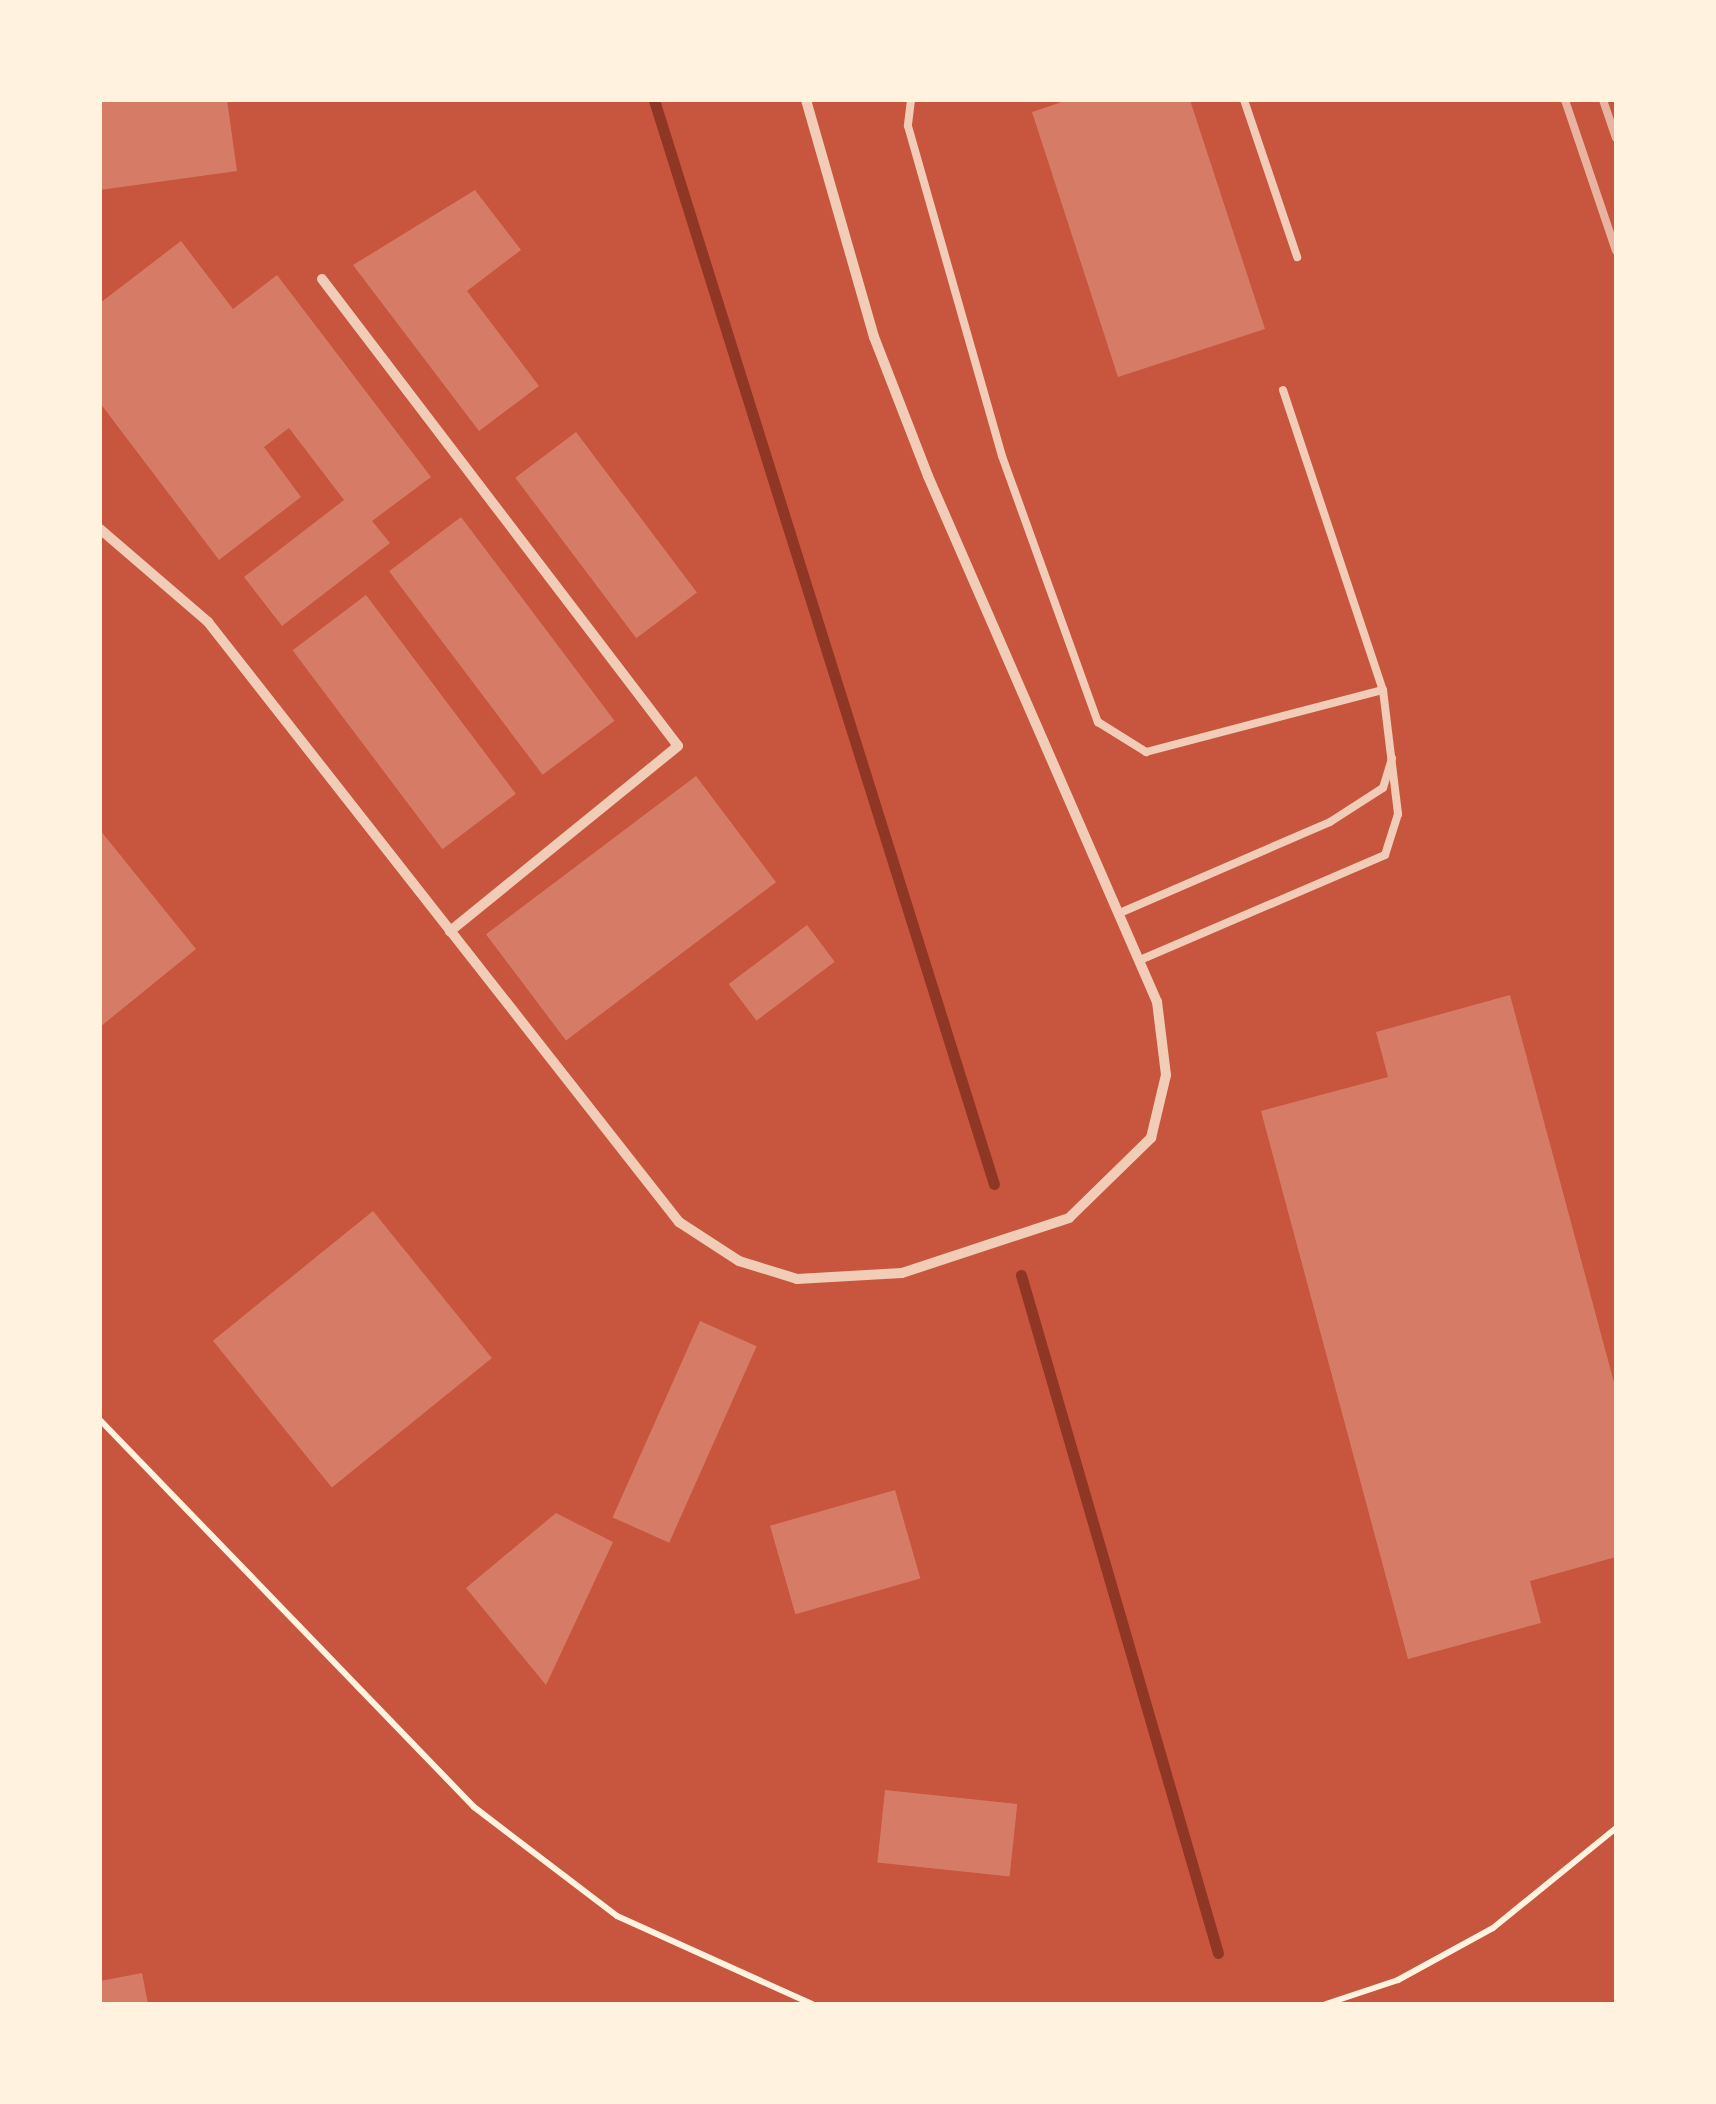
<!DOCTYPE html>
<style>
body{margin:0}
#map{position:relative;width:1716px;height:2104px;overflow:hidden;background:#c8553d;font-family:Literata,serif}
div>[style]{position:absolute}
.stream>*{height:11px;margin:-5.5px;padding:0 5.5px;transform-origin:5.5px;border-radius:5.5px;background:#8f3625}
.building>*{inset:0;background:#d67c66;transform-origin:0 0}
.path>*{height:6px;margin:-3px;padding:0 3px;transform-origin:3px;border-radius:3px;background:#fff3e0}
.service>*{height:8px;margin:-4px;padding:0 4px;transform-origin:4px;border-radius:4px;background:#f1ccb7}
.minor>*{height:10px;margin:-5px;padding:0 5px;transform-origin:5px;border-radius:5px;background:#f1ccb7}
.rail>*{height:8px;margin:-4px;padding:0 4px;transform-origin:4px;border-radius:4px;background:#e9b49f}
span{translate:-50% -50%;white-space:nowrap;text-align:center;line-height:1.15;-webkit-text-stroke:8px #fff3e0;paint-order:stroke}
.frame{position:absolute;inset:0;border:102px solid #fff3e0;pointer-events:none}
</style>
<div id="map">
<div class="stream">
<i style="left:654px;top:100px;width:1136px;rotate:72.59deg"></i>
<i style="left:1021px;top:1275px;width:706px;rotate:73.8deg"></i>
</div>
<div class="building">
<i style="clip-path:polygon(100px 100px,227px 100px,237px 171px,100px 190px)"></i>
<i style="clip-path:polygon(1068px 100px,1190px 100px,1265px 329px,1118px 377px,1032px 112px)"></i>
<i style="clip-path:polygon(475px 190px,521px 250px,467px 291px,539px 386px,479px 431px,353px 265px)"></i>
<i style="clip-path:polygon(181px 241px,233px 309px,277px 275px,431px 477px,372px 521px,390px 543px,282px 626px,244px 577px,344px 500px,289px 428px,264px 447px,301px 497px,219px 560px,100px 403px,100px 303px)"></i>
<i style="left:576px;top:432px;width:201px;height:76px;rotate:53deg"></i>
<i style="left:461px;top:517px;width:255px;height:90px;rotate:53deg"></i>
<i style="left:366px;top:595px;width:249px;height:92px;rotate:53deg"></i>
<i style="left:696px;top:776px;width:133px;height:263px;rotate:53deg"></i>
<i style="clip-path:polygon(100px 830px,196px 949px,100px 1027px)"></i>
<i style="left:807px;top:925px;width:46px;height:98px;rotate:53deg"></i>
<i style="clip-path:polygon(1510px 995px,1616px 1390px,1616px 1557px,1530px 1581px,1541px 1623px,1408px 1659px,1261px 1111px,1388px 1077px,1376px 1032px)"></i>
<i style="left:373px;top:1211px;width:189px;height:206px;rotate:51deg"></i>
<i style="left:700px;top:1321px;width:62px;height:215px;rotate:24deg"></i>
<i style="left:895px;top:1490px;width:92px;height:130px;rotate:74deg"></i>
<i style="clip-path:polygon(556px 1513px,613px 1542px,546px 1685px,466px 1588px)"></i>
<i style="left:885px;top:1790px;width:133px;height:73px;rotate:6deg"></i>
<i style="clip-path:polygon(142px 1973px,148px 2004px,100px 2004px,100px 1981px)"></i>
</div>
<div class="path">
<i style="left:100px;top:1420px;width:538px;rotate:45.98deg"></i>
<i style="left:474px;top:1807px;width:180px;rotate:37.3deg"></i>
<i style="left:617px;top:1916px;width:214px;rotate:24.3deg"></i>
<i style="left:1326px;top:2004px;width:76px;rotate:-18.4deg"></i>
<i style="left:1398px;top:1980px;width:108px;rotate:-28.7deg"></i>
<i style="left:1493px;top:1928px;width:159px;rotate:-39.1deg"></i>
</div>
<div class="service">
<i style="left:911px;top:100px;width:26px;rotate:97deg"></i>
<i style="left:908px;top:126px;width:343px;rotate:74.1deg"></i>
<i style="left:1002px;top:456px;width:283px;rotate:70.2deg"></i>
<i style="left:1098px;top:722px;width:57px;rotate:32deg"></i>
<i style="left:1146px;top:752px;width:245px;rotate:-14.7deg"></i>
<i style="left:1383px;top:690px;width:125px;rotate:83.1deg"></i>
<i style="left:1398px;top:814px;width:43px;rotate:107.6deg"></i>
<i style="left:1385px;top:855px;width:264px;rotate:156.8deg"></i>
<i style="left:1244px;top:100px;width:166px;rotate:71.3deg"></i>
<i style="left:1283px;top:390px;width:316px;rotate:71.6deg"></i>
<i style="left:1122px;top:912px;width:227px;rotate:-23.4deg"></i>
<i style="left:1330px;top:822px;width:63px;rotate:-32.7deg"></i>
<i style="left:1383px;top:788px;width:31px;rotate:-73deg"></i>
</div>
<div class="minor">
<i style="left:322px;top:279px;width:587px;rotate:52.68deg"></i>
<i style="left:678px;top:746px;width:294px;rotate:140.9deg"></i>
<i style="left:100px;top:529px;width:143px;rotate:40.7deg"></i>
<i style="left:208px;top:622px;width:763px;rotate:51.87deg"></i>
<i style="left:679px;top:1222px;width:72px;rotate:33deg"></i>
<i style="left:739px;top:1261px;width:61px;rotate:17.2deg"></i>
<i style="left:797px;top:1279px;width:105px;rotate:-3.3deg"></i>
<i style="left:902px;top:1273px;width:176px;rotate:-18.2deg"></i>
<i style="left:1069px;top:1218px;width:115px;rotate:-44.3deg"></i>
<i style="left:1151px;top:1138px;width:65px;rotate:-76.6deg"></i>
<i style="left:1166px;top:1075px;width:74px;rotate:-97deg"></i>
<i style="left:1157px;top:1002px;width:574px;rotate:-113.53deg"></i>
<i style="left:928px;top:476px;width:149px;rotate:-111.2deg"></i>
<i style="left:874px;top:337px;width:247px;rotate:-106deg"></i>
</div>
<div class="rail">
<i style="left:1565px;top:100px;width:159px;rotate:71.3deg"></i>
<i style="left:1603px;top:100px;width:40px;rotate:71.1deg"></i>
</div>
<div class="frame"></div>
</div>
